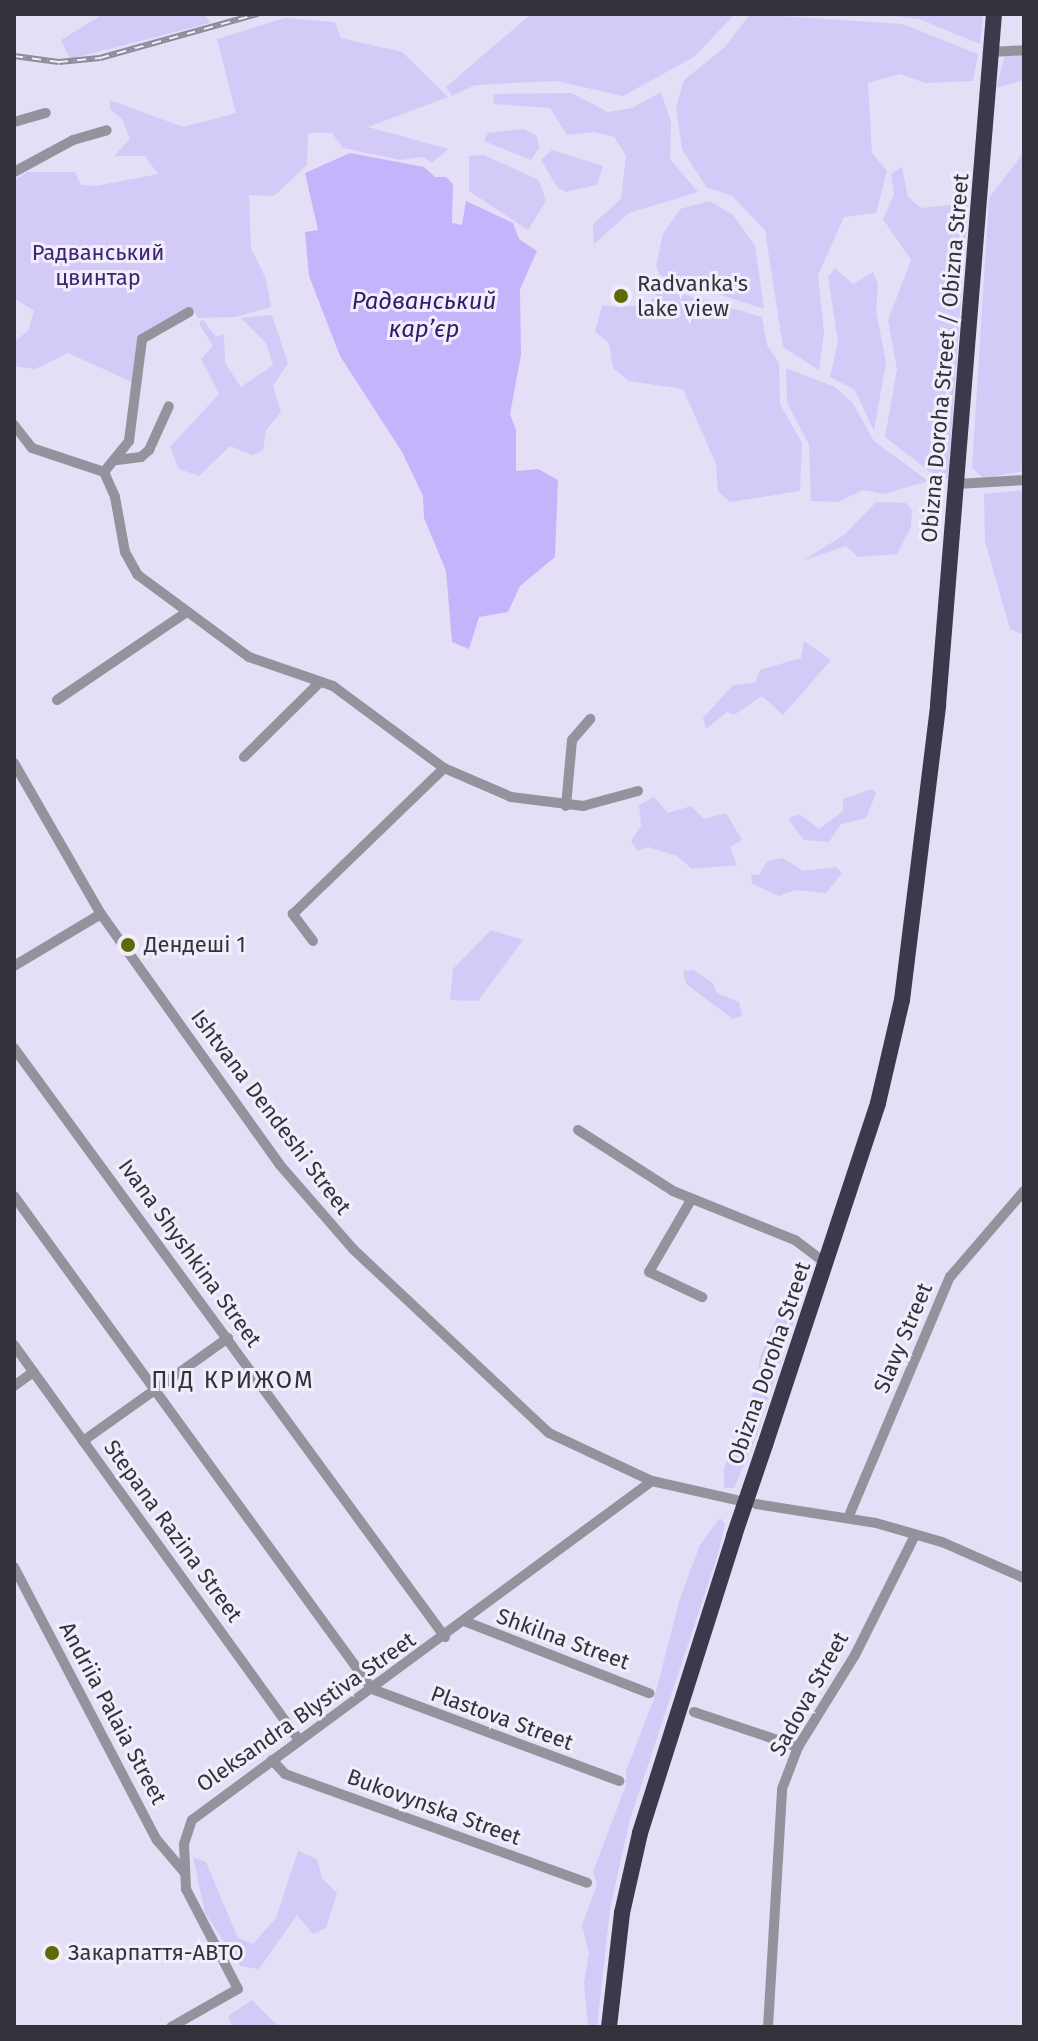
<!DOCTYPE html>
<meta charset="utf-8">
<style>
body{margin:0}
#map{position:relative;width:1038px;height:2041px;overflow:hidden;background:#e4dff7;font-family:"Fira Sans",sans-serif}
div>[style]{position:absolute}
.green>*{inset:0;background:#d3caf7}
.water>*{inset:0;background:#c5b4fb}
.minor>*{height:10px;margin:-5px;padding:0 5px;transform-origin:5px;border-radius:5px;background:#94929c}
.highway>*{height:16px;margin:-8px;padding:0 8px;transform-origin:8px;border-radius:8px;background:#3d394c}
.rail>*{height:6px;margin-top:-3px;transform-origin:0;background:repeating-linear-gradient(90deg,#f1eefc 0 9px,#8c8999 0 18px);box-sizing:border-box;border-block:2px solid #8c8999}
.highway-bridge>*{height:16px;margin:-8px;padding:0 8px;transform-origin:8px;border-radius:8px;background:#3d394c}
.dots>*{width:22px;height:22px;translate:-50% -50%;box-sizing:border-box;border:4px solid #f1eefc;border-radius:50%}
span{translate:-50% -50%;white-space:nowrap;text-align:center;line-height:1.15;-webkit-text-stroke:6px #f1eefc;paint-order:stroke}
.park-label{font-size:22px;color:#402473}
.poi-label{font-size:22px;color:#33313a}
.left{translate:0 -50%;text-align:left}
.street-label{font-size:22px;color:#33313a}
.water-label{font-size:24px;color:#371969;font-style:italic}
.neighbourhood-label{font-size:24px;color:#33313a;letter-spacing:2px}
.frame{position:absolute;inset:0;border:16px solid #33313a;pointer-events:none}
</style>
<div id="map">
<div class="green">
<i style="clip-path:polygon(103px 14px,205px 14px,210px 23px,70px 59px,61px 40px)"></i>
<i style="clip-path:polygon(531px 14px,735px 14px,694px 57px,623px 96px,556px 81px,475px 85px,452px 96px,446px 87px)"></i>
<i style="clip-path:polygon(750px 14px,903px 24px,978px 54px,973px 81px,925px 83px,900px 74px,868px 83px,872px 153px,887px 171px,876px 213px,844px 217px,818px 275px,824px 332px,819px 370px,783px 347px,765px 230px,732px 196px,706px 187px,682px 149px,676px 107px,684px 80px,725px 47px)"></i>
<i style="clip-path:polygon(878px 14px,983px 14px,980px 44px,919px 19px)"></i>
<i style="clip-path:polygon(285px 18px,335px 22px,341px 38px,402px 52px,448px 97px,368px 127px,449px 149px,432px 163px,423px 157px,400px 160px,343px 148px,332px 133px,308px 133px,307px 165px,274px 196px,249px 195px,251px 248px,266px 279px,271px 307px,235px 317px,198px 318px,193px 309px,137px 340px,132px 382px,68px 353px,35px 369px,14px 366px,14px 342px,28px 331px,34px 311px,14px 298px,14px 181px,27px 172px,75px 172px,81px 185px,96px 186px,158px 174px,145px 156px,114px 156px,130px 139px,122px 119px,110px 109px,110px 100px,183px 127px,236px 113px,217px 39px)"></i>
<i style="clip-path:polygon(1005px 54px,1024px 54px,1024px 80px,996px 88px)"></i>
<i style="clip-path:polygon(661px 92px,671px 122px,670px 159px,698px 192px,629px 213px,594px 244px,593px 224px,621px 199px,626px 156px,614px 137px,595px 132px,567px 135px,550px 108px,494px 104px,493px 94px,571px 93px,608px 112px,632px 108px)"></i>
<i style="clip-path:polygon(524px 129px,537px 136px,539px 148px,531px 160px,484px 141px,488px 133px)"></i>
<i style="clip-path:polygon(552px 150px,603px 166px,597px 185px,566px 192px,557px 187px,541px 160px)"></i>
<i style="clip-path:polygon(1024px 152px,1024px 471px,983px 478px,972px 468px,989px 198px)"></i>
<i style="clip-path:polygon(484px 155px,539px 180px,546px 201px,528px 230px,469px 191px,469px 156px)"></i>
<i style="clip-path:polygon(902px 167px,908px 197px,921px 208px,968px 203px,948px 478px,938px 478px,885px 437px,897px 369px,888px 320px,911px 260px,883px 219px,894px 195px,891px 174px)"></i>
<i style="clip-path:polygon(710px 201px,733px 215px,755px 246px,764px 309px,660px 275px,656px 266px,663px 234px,680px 209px)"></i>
<i style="clip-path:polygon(835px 268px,853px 284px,873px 272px,878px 284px,876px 311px,886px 362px,874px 431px,855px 390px,830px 377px,838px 342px,828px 277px)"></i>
<i style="clip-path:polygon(662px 288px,762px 317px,767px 345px,779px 363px,780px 404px,802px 443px,800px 491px,730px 502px,718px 491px,716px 464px,683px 389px,629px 381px,613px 368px,609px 343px,595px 332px,602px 306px,646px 306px)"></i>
<i style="clip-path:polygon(272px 315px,288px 363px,273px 386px,281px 412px,266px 430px,263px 450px,252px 455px,230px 446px,199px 476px,179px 469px,170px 447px,219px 394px,201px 359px,213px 346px,199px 324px,202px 319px,216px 337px,224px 334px,225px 363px,241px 387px,273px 365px,266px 343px,241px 318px)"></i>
<i style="clip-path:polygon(786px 368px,835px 387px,852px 402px,874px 441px,928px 481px,884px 494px,863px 490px,838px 502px,811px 501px,809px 445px,787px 402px)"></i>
<i style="clip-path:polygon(1024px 490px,1024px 635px,1010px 629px,985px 541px,984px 494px)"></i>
<i style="clip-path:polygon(876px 502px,906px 503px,912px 511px,911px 527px,897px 554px,858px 557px,846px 546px,802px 561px,844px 535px)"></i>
<i style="clip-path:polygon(804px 641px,831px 660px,783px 715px,762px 696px,734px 715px,727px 712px,706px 729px,703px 718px,733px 685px,755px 683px,760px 670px,801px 658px)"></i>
<i style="clip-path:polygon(872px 789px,876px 793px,866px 818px,841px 824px,829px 842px,804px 840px,788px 819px,799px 814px,819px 829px,843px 811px,843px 799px)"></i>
<i style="clip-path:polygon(654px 797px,668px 813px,691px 806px,704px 819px,726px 813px,742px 840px,730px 847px,737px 865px,692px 869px,677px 856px,648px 847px,638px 851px,631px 841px,641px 826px,639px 805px)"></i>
<i style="clip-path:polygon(783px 858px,803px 871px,836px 867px,842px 873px,826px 893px,795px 890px,779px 896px,752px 884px,751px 875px,759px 875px,767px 861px)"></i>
<i style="clip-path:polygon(491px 930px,523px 940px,478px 1001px,450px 1000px,453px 969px)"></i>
<i style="clip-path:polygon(693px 970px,713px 983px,717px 993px,739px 1002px,742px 1016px,733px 1019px,686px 984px,683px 971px)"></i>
<i style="clip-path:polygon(812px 1266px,754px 1442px,734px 1488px,724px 1488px,724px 1468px,757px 1383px,760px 1357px,798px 1268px)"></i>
<i style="clip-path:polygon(720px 1518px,725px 1524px,718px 1554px,630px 1819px,610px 1909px,597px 2027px,588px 2027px,584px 1983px,589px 1953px,582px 1925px,597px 1885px,593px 1872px,626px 1785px,626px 1771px,654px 1699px,680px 1598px,700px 1545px)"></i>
<i style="clip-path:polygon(298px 1851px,317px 1859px,322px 1878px,337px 1893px,326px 1928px,313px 1934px,297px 1915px,259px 1969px,240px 1966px,205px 1913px,193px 1857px,206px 1862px,238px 1938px,253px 1944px,276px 1918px)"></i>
<i style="clip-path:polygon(252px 2000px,275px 2023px,284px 2027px,233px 2027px,228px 2016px)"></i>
</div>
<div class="water">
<i style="clip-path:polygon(350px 153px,424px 167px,435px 177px,446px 177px,453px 184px,452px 223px,462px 225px,466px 201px,513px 223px,519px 239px,537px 251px,520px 289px,521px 355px,510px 414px,516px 430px,516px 471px,538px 469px,558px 480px,555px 557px,520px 586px,508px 612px,479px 617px,469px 649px,452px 642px,446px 571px,424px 518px,423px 496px,402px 452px,340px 356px,309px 276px,305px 232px,318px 230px,305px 173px)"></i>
</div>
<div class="minor">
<i style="left:991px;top:52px;width:33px;rotate:-3deg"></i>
<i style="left:14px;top:122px;width:33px;rotate:-16deg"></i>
<i style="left:14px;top:172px;width:67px;rotate:-28.5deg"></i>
<i style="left:73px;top:140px;width:35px;rotate:-16deg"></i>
<i style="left:14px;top:425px;width:29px;rotate:52deg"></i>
<i style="left:32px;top:448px;width:76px;rotate:18.4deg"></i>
<i style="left:104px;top:472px;width:27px;rotate:66deg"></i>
<i style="left:115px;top:497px;width:56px;rotate:79.7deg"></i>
<i style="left:125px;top:552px;width:26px;rotate:61deg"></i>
<i style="left:138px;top:575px;width:138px;rotate:36.5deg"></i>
<i style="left:249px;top:657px;width:89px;rotate:19deg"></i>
<i style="left:333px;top:686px;width:138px;rotate:36.5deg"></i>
<i style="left:444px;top:768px;width:73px;rotate:23.4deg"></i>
<i style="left:511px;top:797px;width:73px;rotate:7.1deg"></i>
<i style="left:583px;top:806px;width:57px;rotate:-15.3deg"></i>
<i style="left:117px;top:460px;width:24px;rotate:-7deg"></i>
<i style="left:141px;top:457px;width:11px;rotate:-41deg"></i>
<i style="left:149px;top:450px;width:48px;rotate:-65.6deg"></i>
<i style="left:104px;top:472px;width:40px;rotate:-51deg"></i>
<i style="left:129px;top:441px;width:103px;rotate:-82.7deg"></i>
<i style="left:142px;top:339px;width:54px;rotate:-29.9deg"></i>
<i style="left:957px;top:484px;width:67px;rotate:-3.4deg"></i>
<i style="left:57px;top:700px;width:157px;rotate:-34.1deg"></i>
<i style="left:244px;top:757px;width:107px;rotate:-44.6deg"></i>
<i style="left:14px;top:763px;width:174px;rotate:60.1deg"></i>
<i style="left:101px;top:914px;width:308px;rotate:54.5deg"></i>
<i style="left:280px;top:1165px;width:111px;rotate:49deg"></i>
<i style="left:353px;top:1249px;width:269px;rotate:43.2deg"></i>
<i style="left:549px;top:1433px;width:114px;rotate:25deg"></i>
<i style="left:652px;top:1481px;width:86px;rotate:12.7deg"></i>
<i style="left:566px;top:806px;width:66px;rotate:-84.8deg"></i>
<i style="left:572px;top:740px;width:28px;rotate:-49deg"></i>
<i style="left:313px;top:941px;width:34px;rotate:-127deg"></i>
<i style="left:293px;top:914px;width:210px;rotate:-44deg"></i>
<i style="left:14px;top:966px;width:101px;rotate:-30.9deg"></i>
<i style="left:14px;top:1048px;width:730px;rotate:53.81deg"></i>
<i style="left:578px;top:1130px;width:113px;rotate:32.7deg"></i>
<i style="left:673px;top:1191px;width:131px;rotate:21.9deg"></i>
<i style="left:795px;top:1240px;width:39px;rotate:37deg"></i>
<i style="left:14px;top:1196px;width:609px;rotate:54.01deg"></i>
<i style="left:372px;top:1689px;width:264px;rotate:20.4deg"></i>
<i style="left:691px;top:1200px;width:83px;rotate:120.3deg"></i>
<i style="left:649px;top:1272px;width:59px;rotate:25.3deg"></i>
<i style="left:14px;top:1345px;width:488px;rotate:54.2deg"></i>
<i style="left:14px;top:1386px;width:24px;rotate:-36deg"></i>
<i style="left:83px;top:1441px;width:178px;rotate:-35.4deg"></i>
<i style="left:756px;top:1504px;width:121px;rotate:9deg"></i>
<i style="left:876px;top:1523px;width:69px;rotate:16.1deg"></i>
<i style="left:942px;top:1542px;width:90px;rotate:23.7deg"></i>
<i style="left:848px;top:1518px;width:262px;rotate:-67.1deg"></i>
<i style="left:950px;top:1277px;width:113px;rotate:-49.3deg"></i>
<i style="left:14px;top:1567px;width:308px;rotate:62.4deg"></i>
<i style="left:157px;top:1840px;width:42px;rotate:49.8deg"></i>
<i style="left:464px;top:1621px;width:199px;rotate:21.3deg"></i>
<i style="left:694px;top:1712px;width:110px;rotate:18.6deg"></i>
<i style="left:272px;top:1760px;width:19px;rotate:47deg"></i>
<i style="left:285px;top:1774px;width:321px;rotate:19.8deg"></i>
<i style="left:171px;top:2027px;width:77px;rotate:-29.6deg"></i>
<i style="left:238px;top:1989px;width:113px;rotate:-117.5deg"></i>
<i style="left:186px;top:1889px;width:45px;rotate:-92.5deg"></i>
<i style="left:184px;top:1844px;width:25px;rotate:-72deg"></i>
<i style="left:192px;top:1820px;width:571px;rotate:-36.39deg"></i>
<i style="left:768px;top:2027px;width:238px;rotate:-86.6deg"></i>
<i style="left:782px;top:1789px;width:45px;rotate:-69.1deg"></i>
<i style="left:798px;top:1747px;width:108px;rotate:-58.2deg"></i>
<i style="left:855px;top:1655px;width:134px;rotate:-63.4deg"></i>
</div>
<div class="highway">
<i style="left:765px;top:1445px;width:360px;rotate:-71.7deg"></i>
<i style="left:878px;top:1103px;width:106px;rotate:-76.9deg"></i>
<i style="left:902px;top:1000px;width:297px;rotate:-83deg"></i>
<i style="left:938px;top:705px;width:693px;rotate:-85.37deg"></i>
<i style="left:609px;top:2027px;width:115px;rotate:-83.5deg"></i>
<i style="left:622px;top:1913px;width:82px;rotate:-77.3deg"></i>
<i style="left:640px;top:1833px;width:312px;rotate:-72.4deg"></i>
</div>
<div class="rail">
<i style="left:14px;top:56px;width:45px;rotate:7.6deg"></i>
<i style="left:59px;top:62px;width:41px;rotate:-5.6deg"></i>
<i style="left:100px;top:58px;width:164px;rotate:-15.6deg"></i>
</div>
<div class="highway-bridge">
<i style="left:734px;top:1536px;width:96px;rotate:-71.2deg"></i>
</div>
<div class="dots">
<i style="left:621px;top:296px;background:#606809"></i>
<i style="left:128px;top:945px;background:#606809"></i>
<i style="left:52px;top:1953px;background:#606809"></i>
</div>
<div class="park-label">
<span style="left:98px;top:265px">Радванський<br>цвинтар</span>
</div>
<div class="poi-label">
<span class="left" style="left:637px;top:296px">Radvanka's<br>lake view</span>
<span class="left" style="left:144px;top:945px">Дендеші 1</span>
<span class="left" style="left:68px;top:1953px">Закарпаття-АВТО</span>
</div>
<div class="street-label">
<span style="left:945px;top:358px;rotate:-85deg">Obizna Doroha Street / Obizna Street</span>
<span style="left:271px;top:1112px;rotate:53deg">Ishtvana Dendeshi Street</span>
<span style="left:190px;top:1253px;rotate:54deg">Ivana Shyshkina Street</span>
<span style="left:903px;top:1338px;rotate:-67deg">Slavy Street</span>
<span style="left:769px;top:1363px;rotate:-71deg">Obizna Doroha Street</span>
<span style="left:173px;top:1531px;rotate:54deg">Stepana Razina Street</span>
<span style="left:563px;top:1639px;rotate:20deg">Shkilna Street</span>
<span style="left:809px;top:1694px;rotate:-61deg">Sadova Street</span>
<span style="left:306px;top:1712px;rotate:-35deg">Oleksandra Blystiva Street</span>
<span style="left:113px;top:1713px;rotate:62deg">Andriia Palaia Street</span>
<span style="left:502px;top:1718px;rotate:20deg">Plastova Street</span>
<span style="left:434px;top:1807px;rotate:20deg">Bukovynska Street</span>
</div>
<div class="water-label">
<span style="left:424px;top:316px">Радванський<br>карʼєр</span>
</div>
<div class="neighbourhood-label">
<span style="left:233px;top:1381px">ПІД КРИЖОМ</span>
</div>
<div class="frame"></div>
</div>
